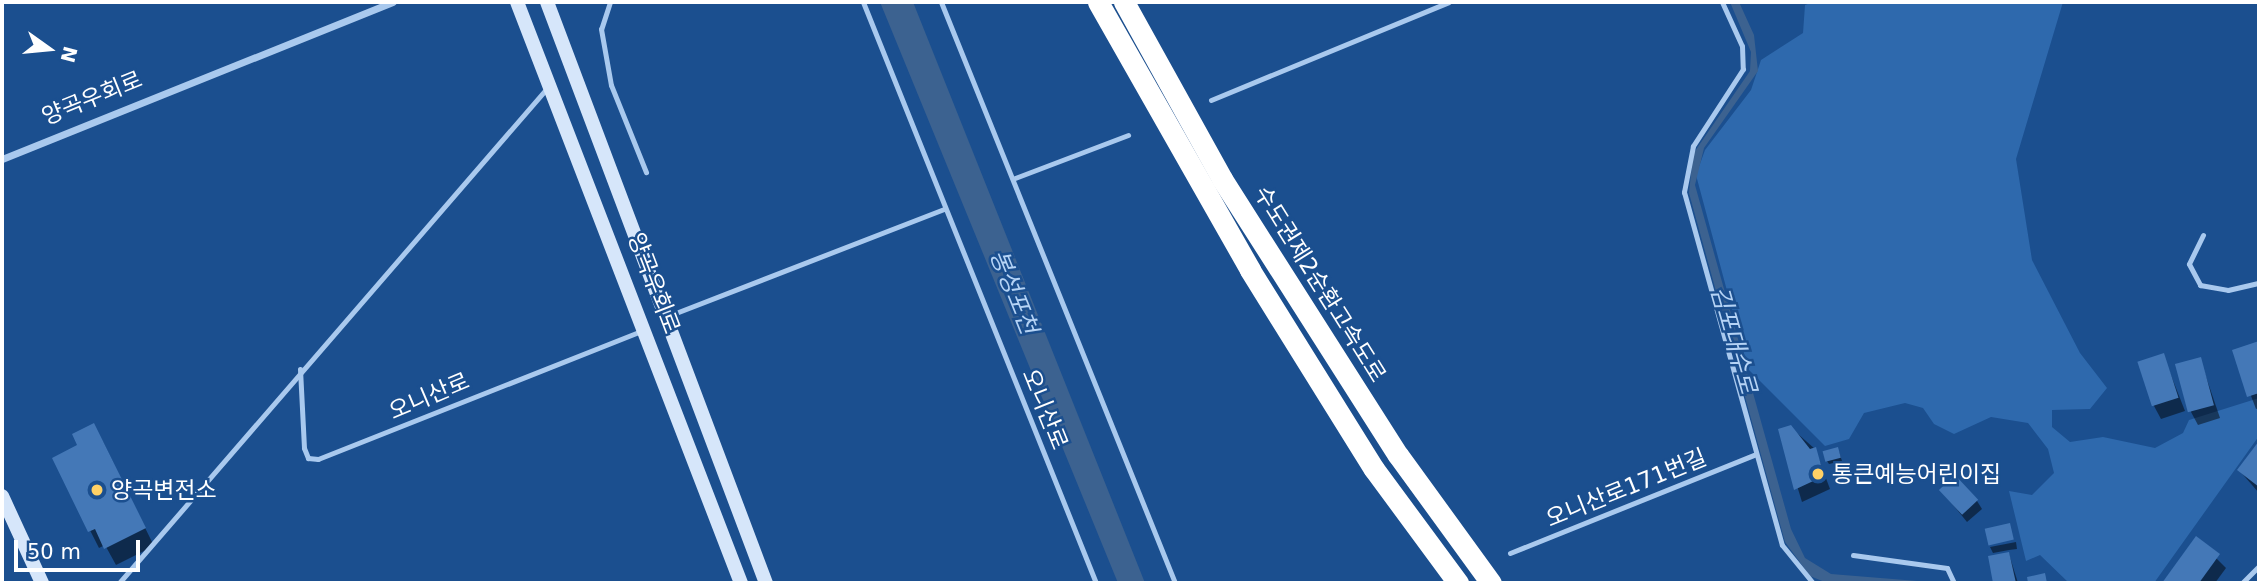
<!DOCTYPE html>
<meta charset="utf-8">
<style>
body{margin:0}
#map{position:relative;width:2261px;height:585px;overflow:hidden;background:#1b4f8f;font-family:"DejaVu Sans","Noto Sans KR",sans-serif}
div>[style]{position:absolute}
.green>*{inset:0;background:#2e69ad}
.water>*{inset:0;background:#3c6290}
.shadow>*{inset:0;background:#0007}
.building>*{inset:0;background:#4478b7;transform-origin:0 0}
.lane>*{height:5px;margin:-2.5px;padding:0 2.5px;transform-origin:2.5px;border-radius:2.5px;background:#a9c9ee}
.street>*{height:7px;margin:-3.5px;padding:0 3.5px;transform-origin:3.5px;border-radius:3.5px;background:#a9c9ee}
.secondary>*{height:14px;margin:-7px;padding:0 7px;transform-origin:7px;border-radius:7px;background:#d6e6fa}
.highway>*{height:21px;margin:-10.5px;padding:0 10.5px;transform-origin:10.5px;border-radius:10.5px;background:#fff}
.dots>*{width:19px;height:19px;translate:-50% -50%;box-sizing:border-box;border:4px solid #1b4f8f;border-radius:50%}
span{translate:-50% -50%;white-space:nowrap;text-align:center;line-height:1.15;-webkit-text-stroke:5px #1b4f8f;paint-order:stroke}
.street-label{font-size:23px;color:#fff}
.poi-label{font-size:23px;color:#fff}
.left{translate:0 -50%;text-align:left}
.water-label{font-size:24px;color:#b5d3f5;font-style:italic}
.frame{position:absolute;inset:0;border:4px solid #fff;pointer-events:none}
.north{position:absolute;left:14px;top:14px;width:70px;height:70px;-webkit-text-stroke:5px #1b4f8f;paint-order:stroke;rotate:105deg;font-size:19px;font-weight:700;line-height:28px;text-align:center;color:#fff}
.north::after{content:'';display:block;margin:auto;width:24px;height:32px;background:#fff;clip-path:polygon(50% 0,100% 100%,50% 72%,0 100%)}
.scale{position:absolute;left:14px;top:540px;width:126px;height:32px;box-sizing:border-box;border:4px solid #fff;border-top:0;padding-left:9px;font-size:21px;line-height:24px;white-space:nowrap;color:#fff;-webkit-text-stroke:5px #1b4f8f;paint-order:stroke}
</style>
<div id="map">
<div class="green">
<i style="clip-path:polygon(1813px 2px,2063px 2px,2016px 159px,2032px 260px,2080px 353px,2107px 388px,2090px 409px,2052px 410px,2052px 427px,2070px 442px,2103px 437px,2155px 448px,2183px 433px,2189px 420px,2259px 398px,2259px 436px,2154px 583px,2069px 583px,2040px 555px,2026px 561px,2009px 491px,2032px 495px,2054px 473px,2048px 449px,2028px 423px,1991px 417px,1954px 434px,1934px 424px,1923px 408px,1905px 403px,1864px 413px,1849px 439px,1825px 446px,1748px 369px,1696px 175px,1705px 150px,1751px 90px,1761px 60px,1803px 33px,1805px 5px)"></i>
</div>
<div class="water">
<i style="clip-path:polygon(880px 2px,913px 2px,1145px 583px,1118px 583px)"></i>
<i style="clip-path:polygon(1730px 2px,1739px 2px,1754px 35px,1758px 71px,1704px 148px,1695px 185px,1791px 529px,1805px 558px,1831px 574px,1942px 583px,1827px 583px,1810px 576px,1785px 542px,1689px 193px,1693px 154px,1750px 71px,1751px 52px)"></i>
</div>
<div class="shadow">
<i style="clip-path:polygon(2259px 343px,2259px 408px,2256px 409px,2234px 351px)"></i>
<i style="clip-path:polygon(2163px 355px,2185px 411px,2161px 419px,2154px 406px)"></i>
<i style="clip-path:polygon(2200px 359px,2220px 418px,2198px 425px,2191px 412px)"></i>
<i style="clip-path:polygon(1790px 427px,1815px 449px,1830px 489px,1802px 502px,1780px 430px)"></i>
<i style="clip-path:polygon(103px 442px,154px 546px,116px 565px,105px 545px,99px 548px,54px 459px)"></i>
<i style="clip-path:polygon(2259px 444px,2259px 493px,2239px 470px)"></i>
<i style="clip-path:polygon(1839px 452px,1842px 461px,1829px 464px,1827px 461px)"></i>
<i style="clip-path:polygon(1941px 490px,1977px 501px,1982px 509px,1967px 522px)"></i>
<i style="clip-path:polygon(2197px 539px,2226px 568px,2215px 583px,2164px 583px)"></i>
<i style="clip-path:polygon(2016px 542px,2017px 549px,2009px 550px,1993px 553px,1990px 547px)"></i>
<i style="clip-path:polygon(2009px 554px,2018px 583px,1995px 583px,1990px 558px)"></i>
</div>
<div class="building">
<i style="clip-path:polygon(2259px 341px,2259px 393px,2247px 397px,2232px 350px)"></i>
<i style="left:2164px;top:353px;width:47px;height:28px;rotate:72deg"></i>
<i style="left:2201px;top:357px;width:50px;height:27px;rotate:75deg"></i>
<i style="clip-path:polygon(94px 423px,146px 528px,104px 549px,95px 529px,88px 532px,52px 458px,77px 445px,72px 434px)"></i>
<i style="clip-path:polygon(1791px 425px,1810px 449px,1816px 447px,1824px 476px,1794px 490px,1778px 429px)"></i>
<i style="clip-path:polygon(2259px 441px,2259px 487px,2237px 470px)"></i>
<i style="left:1838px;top:447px;width:11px;height:16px;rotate:75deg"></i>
<i style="left:1955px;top:475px;width:34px;height:22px;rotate:47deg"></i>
<i style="left:2010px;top:523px;width:17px;height:26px;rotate:77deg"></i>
<i style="clip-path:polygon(2196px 536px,2220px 554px,2199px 583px,2162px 583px)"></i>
<i style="clip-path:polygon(2009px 552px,2016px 583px,1993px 583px,1988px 556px)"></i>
<i style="clip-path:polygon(2045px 573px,2047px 583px,2028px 583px,2027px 577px)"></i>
</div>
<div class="lane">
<i style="left:610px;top:2px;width:28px;rotate:108deg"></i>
<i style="left:601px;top:29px;width:57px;rotate:79.9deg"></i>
<i style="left:611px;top:85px;width:94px;rotate:68.1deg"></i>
<i style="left:863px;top:2px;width:626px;rotate:68.15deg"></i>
<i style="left:941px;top:2px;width:626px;rotate:68.06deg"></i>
<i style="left:1722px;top:2px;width:48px;rotate:65.6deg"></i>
<i style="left:1742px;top:46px;width:23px;rotate:88deg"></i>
<i style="left:1743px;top:69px;width:92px;rotate:123deg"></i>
<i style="left:1693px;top:146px;width:47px;rotate:101.1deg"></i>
<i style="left:1684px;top:192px;width:366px;rotate:74.5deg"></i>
<i style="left:1782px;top:545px;width:49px;rotate:50.8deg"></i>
<i style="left:1211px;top:100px;width:257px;rotate:-22.4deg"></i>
<i style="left:1015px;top:178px;width:121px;rotate:-20.8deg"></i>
<i style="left:2203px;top:235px;width:32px;rotate:116deg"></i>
<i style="left:2189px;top:264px;width:24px;rotate:62deg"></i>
<i style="left:2200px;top:285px;width:28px;rotate:10deg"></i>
<i style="left:2228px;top:290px;width:32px;rotate:-13deg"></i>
<i style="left:668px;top:316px;width:296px;rotate:-21.2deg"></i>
<i style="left:300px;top:369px;width:79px;rotate:87.1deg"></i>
<i style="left:304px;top:448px;width:11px;rotate:68deg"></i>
<i style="left:308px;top:458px;width:10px;rotate:6deg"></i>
<i style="left:318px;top:459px;width:347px;rotate:-21.6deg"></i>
<i style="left:1510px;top:553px;width:263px;rotate:-21.9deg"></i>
<i style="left:1853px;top:555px;width:95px;rotate:7.9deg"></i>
<i style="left:1947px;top:568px;width:17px;rotate:65deg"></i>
<i style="left:119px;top:583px;width:654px;rotate:-49.15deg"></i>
<i style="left:2242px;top:583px;width:24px;rotate:-45deg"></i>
</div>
<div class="street">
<i style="left:2px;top:159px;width:421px;rotate:-21.9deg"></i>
</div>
<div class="secondary">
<i style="left:517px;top:2px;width:623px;rotate:68.92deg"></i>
<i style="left:547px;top:2px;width:621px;rotate:69.35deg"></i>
<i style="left:2px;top:496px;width:96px;rotate:65.3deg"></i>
</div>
<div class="highway">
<i style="left:1098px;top:2px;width:308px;rotate:60.4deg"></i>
<i style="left:1250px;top:270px;width:234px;rotate:58.1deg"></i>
<i style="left:1374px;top:469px;width:142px;rotate:53.6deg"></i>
<i style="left:1124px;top:2px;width:202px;rotate:61deg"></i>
<i style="left:1222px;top:179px;width:327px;rotate:57.5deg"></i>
<i style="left:1398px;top:455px;width:158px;rotate:54deg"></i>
</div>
<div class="dots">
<i style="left:1818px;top:474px;background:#ffd166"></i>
<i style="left:97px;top:490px;background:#ffd166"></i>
</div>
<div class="street-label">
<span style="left:92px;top:98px;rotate:-22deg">양곡우회로</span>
<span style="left:654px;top:283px;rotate:69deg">양곡우회로</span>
<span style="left:1320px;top:284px;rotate:58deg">수도권제2순환고속도로</span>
<span style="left:429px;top:396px;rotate:-23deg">오니산로</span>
<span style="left:1045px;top:409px;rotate:68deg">오니산로</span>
<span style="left:1626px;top:488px;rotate:-22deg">오니산로171번길</span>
</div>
<div class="poi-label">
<span class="left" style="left:1832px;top:474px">통큰예능어린이집</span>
<span class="left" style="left:111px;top:490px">양곡변전소</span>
</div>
<div class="water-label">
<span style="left:1013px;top:292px;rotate:68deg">봉성포천</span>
<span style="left:1733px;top:340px;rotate:74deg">김포대수로</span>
</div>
<div class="frame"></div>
<div class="north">N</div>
<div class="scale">50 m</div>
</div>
